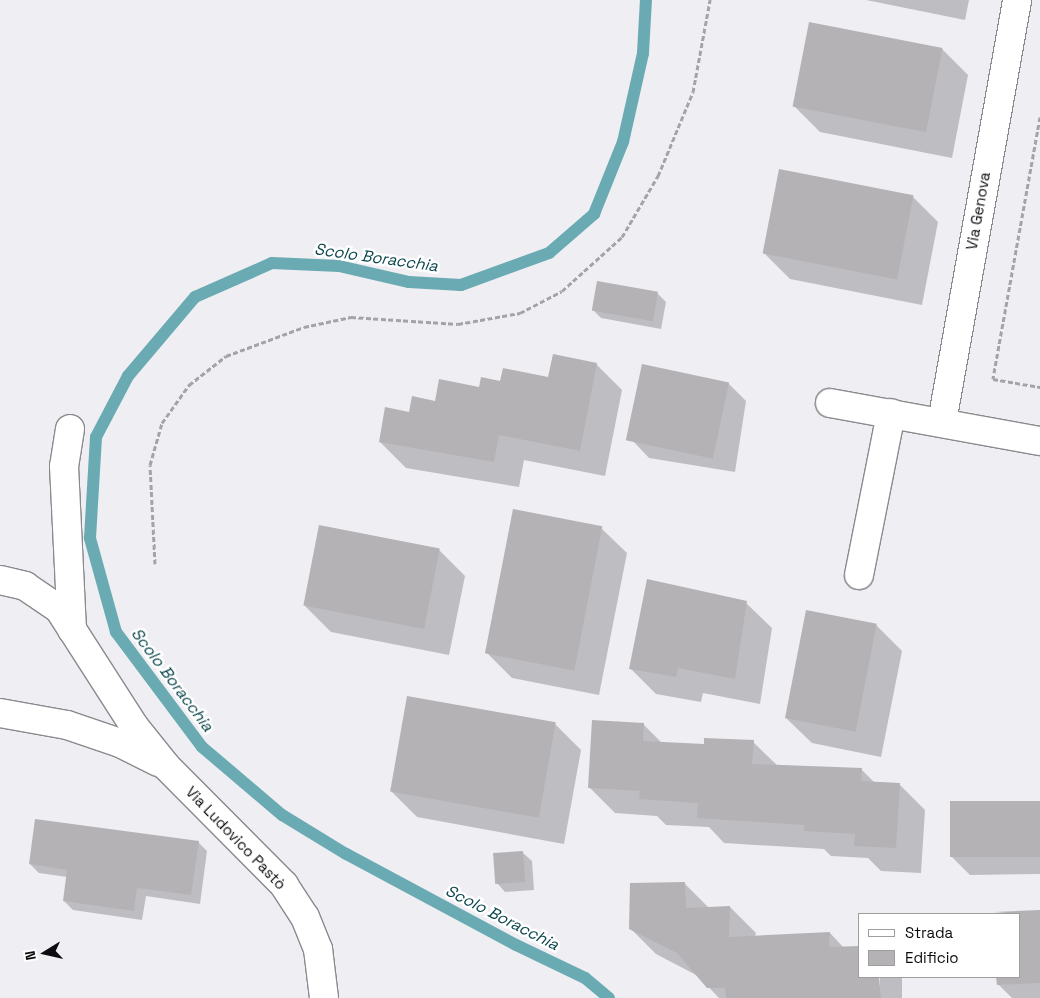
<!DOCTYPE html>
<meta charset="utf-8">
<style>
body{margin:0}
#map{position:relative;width:1040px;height:998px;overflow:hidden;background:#eeeef3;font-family:"Space Grotesk",sans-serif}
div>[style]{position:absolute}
.shadow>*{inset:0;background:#0003;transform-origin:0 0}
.stream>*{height:12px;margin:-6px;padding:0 6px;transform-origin:6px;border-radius:6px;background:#6aaab3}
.building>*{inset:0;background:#b5b2b5;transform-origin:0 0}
.path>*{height:3px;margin-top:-1.5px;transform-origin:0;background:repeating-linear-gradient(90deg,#a4a4a8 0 5px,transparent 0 7.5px)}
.roads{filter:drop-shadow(1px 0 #8a8a8e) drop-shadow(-1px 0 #8a8a8e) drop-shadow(0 1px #8a8a8e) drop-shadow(0 -1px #8a8a8e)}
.minor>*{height:28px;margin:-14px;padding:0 14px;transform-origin:14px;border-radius:14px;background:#fff}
span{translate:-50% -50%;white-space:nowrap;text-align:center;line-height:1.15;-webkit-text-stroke:5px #fff;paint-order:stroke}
.street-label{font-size:15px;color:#0c0c0e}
.water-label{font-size:16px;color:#0a464d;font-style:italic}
.legend{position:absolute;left:858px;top:913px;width:162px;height:65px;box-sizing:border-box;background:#fff;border:1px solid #9e9e9f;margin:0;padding:6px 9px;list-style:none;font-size:15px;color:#0c0c0e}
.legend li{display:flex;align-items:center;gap:10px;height:25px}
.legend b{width:25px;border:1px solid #9e9e9f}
.north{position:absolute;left:20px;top:928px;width:50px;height:50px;-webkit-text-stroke:4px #fff;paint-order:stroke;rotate:260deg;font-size:14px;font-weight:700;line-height:20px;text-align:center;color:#0c0c0e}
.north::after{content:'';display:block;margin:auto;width:18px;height:22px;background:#0c0c0e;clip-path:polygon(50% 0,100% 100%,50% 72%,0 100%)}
</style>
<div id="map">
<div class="shadow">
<i style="clip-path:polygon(866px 0,969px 0,965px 20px)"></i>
<i style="clip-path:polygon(942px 49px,968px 75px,952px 158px,820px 132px,794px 106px)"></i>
<i style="clip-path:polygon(913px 197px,938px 222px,922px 305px,790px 279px,764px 253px)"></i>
<i style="clip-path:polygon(657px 293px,666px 302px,661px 329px,601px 318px,592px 309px)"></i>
<i style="clip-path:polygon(596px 364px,622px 390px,605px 476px,524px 460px,519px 487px,406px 468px,380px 442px,410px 413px,436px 402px,501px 382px,549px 379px)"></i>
<i style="clip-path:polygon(728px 383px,746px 401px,735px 472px,649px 458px,632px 440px)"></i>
<i style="clip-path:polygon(601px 528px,627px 553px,599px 695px,512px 678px,486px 652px)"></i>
<i style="clip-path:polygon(439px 550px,465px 576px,449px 655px,331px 632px,305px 606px)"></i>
<i style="clip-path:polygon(746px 603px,772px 628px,760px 704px,703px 693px,701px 702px,656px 694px,630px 668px)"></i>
<i style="clip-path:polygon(876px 625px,902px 651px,881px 757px,812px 743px,786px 718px)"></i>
<i style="clip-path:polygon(555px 724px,581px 750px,564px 844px,417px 817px,392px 792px)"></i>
<i style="clip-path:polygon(643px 724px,662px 743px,705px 746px,753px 742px,779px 767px,861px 769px,875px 783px,900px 785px,925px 810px,921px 873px,881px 871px,868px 858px,831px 856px,824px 849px,724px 843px,709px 827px,666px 825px,657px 816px,615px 813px,589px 787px)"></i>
<i style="clip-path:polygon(1040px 802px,1040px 874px,970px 875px,952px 857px)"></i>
<i style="clip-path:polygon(198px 842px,207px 851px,200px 904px,146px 896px,142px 920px,73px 910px,64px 901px,67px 877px,39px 873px,30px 864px)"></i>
<i style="clip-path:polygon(523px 853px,532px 861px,534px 890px,505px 892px,497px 883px)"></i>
<i style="clip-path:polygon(684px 883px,709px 908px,730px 907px,756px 933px,755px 937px,830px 933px,844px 948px,859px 977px,877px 977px,879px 998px,719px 998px,698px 976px,656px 954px,630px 928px)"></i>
<i style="clip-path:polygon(1040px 912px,1040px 998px,1012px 998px,998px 984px,998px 977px,1019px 977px,1019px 914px,995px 914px)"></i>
<i style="left:880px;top:977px;width:22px;height:21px"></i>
</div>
<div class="stream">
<i style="left:609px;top:998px;width:31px;rotate:-140deg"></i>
<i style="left:585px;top:978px;width:76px;rotate:-154.4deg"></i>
<i style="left:516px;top:945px;width:193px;rotate:-151.8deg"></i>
<i style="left:346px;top:854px;width:75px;rotate:-148.6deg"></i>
<i style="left:282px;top:815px;width:105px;rotate:-139.6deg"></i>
<i style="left:202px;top:747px;width:144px;rotate:-126.8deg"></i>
<i style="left:116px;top:632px;width:98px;rotate:-105.5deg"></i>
<i style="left:90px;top:538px;width:101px;rotate:-86.6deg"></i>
<i style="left:96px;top:437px;width:69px;rotate:-62.3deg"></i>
<i style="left:128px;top:376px;width:104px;rotate:-49.7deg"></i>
<i style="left:195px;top:297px;width:84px;rotate:-23.8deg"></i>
<i style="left:272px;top:263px;width:67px;rotate:2.6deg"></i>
<i style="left:339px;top:266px;width:72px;rotate:12.9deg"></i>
<i style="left:409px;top:282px;width:52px;rotate:3.3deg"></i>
<i style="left:461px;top:285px;width:94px;rotate:-20deg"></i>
<i style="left:549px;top:253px;width:60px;rotate:-40.9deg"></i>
<i style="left:594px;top:214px;width:78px;rotate:-68.1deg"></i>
<i style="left:623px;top:142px;width:91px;rotate:-77.3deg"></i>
<i style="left:643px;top:53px;width:53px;rotate:-86.8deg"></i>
</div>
<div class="building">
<i style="left:809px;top:22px;width:136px;height:86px;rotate:11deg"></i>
<i style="left:779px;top:169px;width:137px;height:86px;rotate:11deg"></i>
<i style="left:597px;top:281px;width:62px;height:30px;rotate:10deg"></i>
<i style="clip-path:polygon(553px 354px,597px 363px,580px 451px,499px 435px,494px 462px,379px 442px,385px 407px,409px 412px,412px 396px,435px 401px,439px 379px,479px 387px,481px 377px,500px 381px,503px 368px,548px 377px)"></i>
<i style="left:642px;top:364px;width:89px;height:78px;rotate:12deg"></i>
<i style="left:513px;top:509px;width:91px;height:147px;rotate:11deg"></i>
<i style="left:319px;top:525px;width:123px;height:82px;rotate:11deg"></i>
<i style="clip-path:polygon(647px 579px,747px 601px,735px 679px,678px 668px,676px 677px,629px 669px)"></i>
<i style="left:806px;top:610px;width:72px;height:110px;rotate:11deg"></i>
<i style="left:407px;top:696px;width:151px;height:97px;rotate:10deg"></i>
<i style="clip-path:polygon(592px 720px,644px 723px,643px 741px,704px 744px,704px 738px,754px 740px,752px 764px,862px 768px,861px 781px,900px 783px,896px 848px,854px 846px,855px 834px,804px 831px,804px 825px,697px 818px,698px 803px,639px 799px,640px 791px,588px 788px)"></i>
<i style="left:1040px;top:801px;width:56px;height:90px;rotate:90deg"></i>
<i style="clip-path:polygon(35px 819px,199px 841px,191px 895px,137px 888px,134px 911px,63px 901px,67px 870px,29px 864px)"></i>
<i style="left:523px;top:851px;width:31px;height:30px;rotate:86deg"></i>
<i style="clip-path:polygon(685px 882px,686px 908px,730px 906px,729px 937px,830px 932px,829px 947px,859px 946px,859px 977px,879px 977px,881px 998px,726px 998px,725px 988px,707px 988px,677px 953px,629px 929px,630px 883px)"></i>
<i style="clip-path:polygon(1040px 910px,1040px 983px,997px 985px,996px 977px,1019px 977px,1019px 914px,994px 912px)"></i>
</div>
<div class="path">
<i style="left:1040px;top:117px;width:266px;rotate:100.2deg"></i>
<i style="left:993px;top:379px;width:48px;rotate:9.7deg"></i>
<i style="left:155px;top:564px;width:99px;rotate:-92.9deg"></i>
<i style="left:150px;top:465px;width:44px;rotate:-74.1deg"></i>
<i style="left:162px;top:423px;width:47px;rotate:-54.6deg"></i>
<i style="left:189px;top:385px;width:47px;rotate:-38.1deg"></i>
<i style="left:226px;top:356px;width:83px;rotate:-20.4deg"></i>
<i style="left:304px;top:327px;width:48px;rotate:-12deg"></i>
<i style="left:351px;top:317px;width:107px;rotate:3.7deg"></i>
<i style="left:458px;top:324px;width:63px;rotate:-10.1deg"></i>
<i style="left:520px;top:313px;width:47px;rotate:-27.6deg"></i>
<i style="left:562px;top:291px;width:81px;rotate:-42deg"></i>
<i style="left:622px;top:237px;width:71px;rotate:-59.5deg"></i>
<i style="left:658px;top:176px;width:91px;rotate:-67.4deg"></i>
<i style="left:693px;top:92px;width:94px;rotate:-79.5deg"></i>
</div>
<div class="roads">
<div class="minor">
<i style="left:830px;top:403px;width:213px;rotate:10.3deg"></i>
<i style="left:942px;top:422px;width:429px;rotate:-79.9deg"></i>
<i style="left:70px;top:429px;width:37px;rotate:99deg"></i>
<i style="left:64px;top:466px;width:164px;rotate:87.2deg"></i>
<i style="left:859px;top:575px;width:165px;rotate:-78.8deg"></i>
<i style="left:0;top:580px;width:26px;rotate:13deg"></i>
<i style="left:25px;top:586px;width:41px;rotate:34.1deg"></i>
<i style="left:59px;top:609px;width:139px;rotate:57.3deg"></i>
<i style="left:134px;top:726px;width:51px;rotate:51.3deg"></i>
<i style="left:166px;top:766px;width:168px;rotate:45.2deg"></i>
<i style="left:284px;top:885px;width:38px;rotate:57deg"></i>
<i style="left:305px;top:917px;width:35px;rotate:68deg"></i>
<i style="left:318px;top:949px;width:49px;rotate:83deg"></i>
<i style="left:0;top:713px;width:68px;rotate:10.2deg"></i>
<i style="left:67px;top:725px;width:56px;rotate:18.8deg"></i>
<i style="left:120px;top:743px;width:42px;rotate:26.6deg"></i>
</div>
</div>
<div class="street-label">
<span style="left:978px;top:211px;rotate:-80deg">Via Genova</span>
<span style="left:236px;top:838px;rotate:46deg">Via Ludovico Pastò</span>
</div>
<div class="water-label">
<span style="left:376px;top:258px;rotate:8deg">Scolo Boracchia</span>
<span style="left:172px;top:680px;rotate:53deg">Scolo Boracchia</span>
<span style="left:502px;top:918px;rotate:27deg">Scolo Boracchia</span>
</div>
<ul class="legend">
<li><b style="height:6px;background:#fff"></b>Strada</li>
<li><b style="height:14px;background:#b5b2b5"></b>Edificio</li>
</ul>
<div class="north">N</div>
</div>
